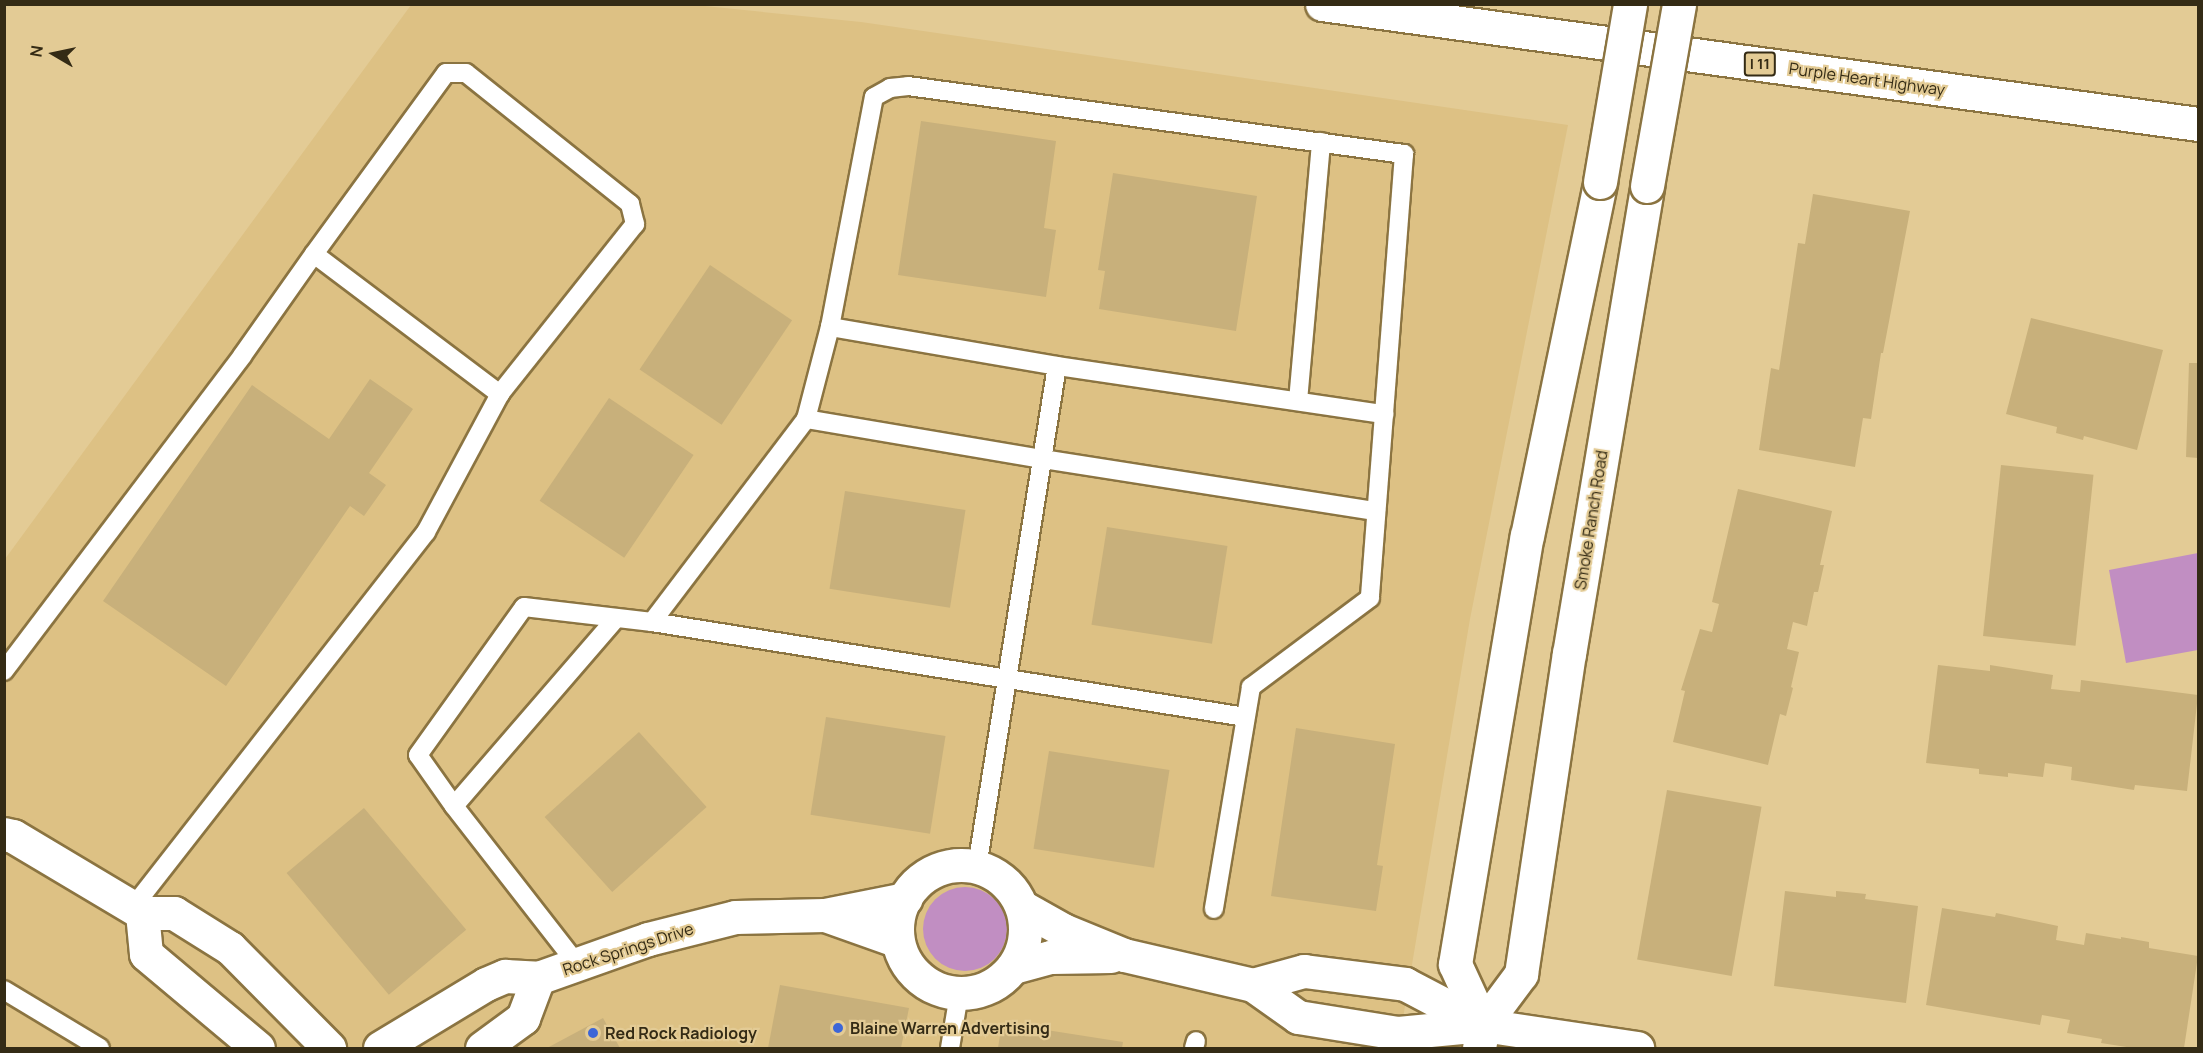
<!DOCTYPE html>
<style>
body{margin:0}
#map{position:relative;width:2203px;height:1053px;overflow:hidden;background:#e3cb95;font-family:Manrope,sans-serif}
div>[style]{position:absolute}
.built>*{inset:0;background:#ddc184}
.green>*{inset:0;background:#c18ec2}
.round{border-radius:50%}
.building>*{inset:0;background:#c8b07b;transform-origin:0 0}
.roads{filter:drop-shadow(2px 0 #8b7441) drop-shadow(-2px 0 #8b7441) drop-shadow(0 2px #8b7441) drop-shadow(0 -2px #8b7441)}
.lane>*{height:18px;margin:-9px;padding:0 9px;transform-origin:9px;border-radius:9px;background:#fff}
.street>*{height:33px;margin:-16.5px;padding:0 16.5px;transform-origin:16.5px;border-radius:16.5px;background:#fff}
.street>.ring{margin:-16.5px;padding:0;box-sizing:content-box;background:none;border:33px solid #fff;border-radius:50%}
.secondary>*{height:33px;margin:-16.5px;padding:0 16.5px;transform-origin:16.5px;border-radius:16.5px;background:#fff}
.highway>*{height:33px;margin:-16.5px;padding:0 16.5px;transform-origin:16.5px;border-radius:16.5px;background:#fff}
.bridges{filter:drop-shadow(2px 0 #8b7441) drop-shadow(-2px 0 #8b7441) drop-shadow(0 2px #8b7441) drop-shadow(0 -2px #8b7441)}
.secondary-bridge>*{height:33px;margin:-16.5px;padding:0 16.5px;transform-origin:16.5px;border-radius:16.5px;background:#fff}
.dots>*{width:16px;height:16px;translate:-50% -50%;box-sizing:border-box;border:3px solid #e3cb95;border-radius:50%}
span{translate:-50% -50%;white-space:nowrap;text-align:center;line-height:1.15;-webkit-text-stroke:4.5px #e3cb95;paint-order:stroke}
.shield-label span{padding:2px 4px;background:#e3cb95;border:2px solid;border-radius:4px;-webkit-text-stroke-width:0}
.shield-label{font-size:15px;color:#342b15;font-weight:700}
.street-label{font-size:16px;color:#342b15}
.poi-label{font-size:16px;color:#342b15;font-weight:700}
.left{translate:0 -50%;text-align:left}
.frame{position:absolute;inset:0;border:6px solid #342b15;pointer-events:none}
.north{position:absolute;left:24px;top:24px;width:60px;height:60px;-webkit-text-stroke:4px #e3cb95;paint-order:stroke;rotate:279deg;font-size:16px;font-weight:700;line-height:24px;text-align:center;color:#342b15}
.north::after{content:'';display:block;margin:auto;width:21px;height:27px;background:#342b15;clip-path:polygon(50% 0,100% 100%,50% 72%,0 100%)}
</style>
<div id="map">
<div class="built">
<i style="clip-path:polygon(685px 4px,861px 22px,1568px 125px,1470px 619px,1398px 1048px,5px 1048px,5px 559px,411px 5px)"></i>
</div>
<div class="green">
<i style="clip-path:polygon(2198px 553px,2198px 650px,2126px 663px,2109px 570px)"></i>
<i class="round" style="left:923px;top:887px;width:84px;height:84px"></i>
</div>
<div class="building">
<i style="clip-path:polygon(921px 121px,1056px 141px,1044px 228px,1056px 230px,1046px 297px,898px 275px)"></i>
<i style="clip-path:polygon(1113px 173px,1257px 196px,1236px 331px,1099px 309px,1105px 271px,1098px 270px)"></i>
<i style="clip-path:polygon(1813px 194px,1910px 211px,1883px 353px,1881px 353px,1871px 419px,1863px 418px,1855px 467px,1759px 450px,1771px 368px,1779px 370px,1798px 243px,1805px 244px)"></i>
<i style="left:710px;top:265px;width:99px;height:126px;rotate:34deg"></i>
<i style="clip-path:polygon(2031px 318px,2163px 350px,2137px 450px,2084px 436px,2083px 440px,2056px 433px,2057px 427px,2006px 414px)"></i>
<i style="clip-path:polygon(2189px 363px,2198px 363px,2198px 458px,2186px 457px)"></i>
<i style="clip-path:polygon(370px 379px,413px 409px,369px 473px,386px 485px,364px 516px,350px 506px,226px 686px,103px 601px,252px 385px,329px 439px)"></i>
<i style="left:609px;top:398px;width:102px;height:124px;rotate:34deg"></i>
<i style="left:2001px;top:465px;width:93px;height:172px;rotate:6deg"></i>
<i style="clip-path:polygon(1738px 489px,1832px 511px,1820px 565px,1824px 565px,1818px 592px,1814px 592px,1807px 626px,1793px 622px,1787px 649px,1799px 652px,1791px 687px,1793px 688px,1786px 716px,1780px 714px,1768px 765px,1673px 742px,1685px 691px,1681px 690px,1700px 629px,1712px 632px,1719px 604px,1712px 602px)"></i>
<i style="left:845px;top:491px;width:122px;height:99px;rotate:9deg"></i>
<i style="left:1107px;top:527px;width:122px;height:99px;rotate:9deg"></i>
<i style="clip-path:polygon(1938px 665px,1990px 671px,1990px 665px,2053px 675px,2051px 689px,2080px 692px,2081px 680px,2198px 695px,2187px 791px,2135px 785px,2134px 790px,2071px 780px,2072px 767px,2045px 763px,2043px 777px,2008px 773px,2008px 777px,1979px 774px,1979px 769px,1926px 763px)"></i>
<i style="left:826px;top:717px;width:121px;height:99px;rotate:9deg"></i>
<i style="clip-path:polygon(1296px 728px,1395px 744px,1377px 865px,1383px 866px,1376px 911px,1271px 896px)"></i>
<i style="left:639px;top:732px;width:101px;height:127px;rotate:48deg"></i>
<i style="left:1049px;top:751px;width:122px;height:99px;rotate:9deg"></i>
<i style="left:1667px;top:790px;width:96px;height:172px;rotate:10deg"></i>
<i style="left:364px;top:808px;width:159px;height:101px;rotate:50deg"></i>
<i style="clip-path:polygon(1785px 891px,1836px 897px,1836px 891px,1866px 894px,1865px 899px,1918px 906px,1906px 1003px,1774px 986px)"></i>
<i style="clip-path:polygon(1942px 908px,1995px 917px,1996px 913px,2058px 926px,2056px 940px,2084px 945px,2086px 933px,2121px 939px,2121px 937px,2149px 942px,2149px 948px,2198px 956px,2184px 1048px,2133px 1048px,2101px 1043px,2102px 1039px,2067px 1033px,2070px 1020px,2042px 1015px,2040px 1025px,1926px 1005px)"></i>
<i style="clip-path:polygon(780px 985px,909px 1008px,901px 1048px,768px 1048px)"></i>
<i style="clip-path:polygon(603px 1018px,620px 1048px,547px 1048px)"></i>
<i style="clip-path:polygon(1002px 1023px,1123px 1042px,1122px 1048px,998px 1048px)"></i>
</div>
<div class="roads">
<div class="lane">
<i style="left:314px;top:254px;width:224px;rotate:-53.9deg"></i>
<i style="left:446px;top:73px;width:20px"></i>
<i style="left:466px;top:73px;width:210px;rotate:38.6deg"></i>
<i style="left:630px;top:204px;width:21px;rotate:76deg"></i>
<i style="left:635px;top:224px;width:217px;rotate:128.5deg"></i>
<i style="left:830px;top:327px;width:230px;rotate:9.7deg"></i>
<i style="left:1057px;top:366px;width:331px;rotate:8.4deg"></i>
<i style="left:1298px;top:401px;width:260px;rotate:-84.9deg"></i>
<i style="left:806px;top:419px;width:240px;rotate:9.6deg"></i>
<i style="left:1043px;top:459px;width:337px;rotate:8.9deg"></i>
<i style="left:652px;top:622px;width:255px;rotate:-52.8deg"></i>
<i style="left:806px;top:419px;width:95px;rotate:-75.4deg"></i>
<i style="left:830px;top:327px;width:234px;rotate:-79.2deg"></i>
<i style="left:874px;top:97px;width:18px;rotate:-29deg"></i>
<i style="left:890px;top:88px;width:18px;rotate:-6deg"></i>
<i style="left:908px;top:86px;width:501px;rotate:7.81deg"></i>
<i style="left:1404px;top:154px;width:445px;rotate:94.4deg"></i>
<i style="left:1370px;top:598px;width:149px;rotate:143.2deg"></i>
<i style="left:1251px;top:687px;width:225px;rotate:99.5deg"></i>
<i style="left:4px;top:671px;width:395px;rotate:-52.9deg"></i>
<i style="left:242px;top:356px;width:125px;rotate:-54.8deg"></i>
<i style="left:314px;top:254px;width:233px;rotate:37deg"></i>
<i style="left:500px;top:394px;width:157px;rotate:118.2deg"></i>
<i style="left:426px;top:532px;width:477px;rotate:128deg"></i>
<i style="left:454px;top:806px;width:248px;rotate:-49.2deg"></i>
<i style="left:977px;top:867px;width:507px;rotate:-80.93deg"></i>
<i style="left:577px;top:964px;width:200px;rotate:-127.9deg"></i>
<i style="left:454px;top:806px;width:62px;rotate:-125.2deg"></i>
<i style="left:418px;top:755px;width:182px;rotate:-54.4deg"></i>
<i style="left:524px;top:607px;width:129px;rotate:6.7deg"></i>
<i style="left:652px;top:622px;width:601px;rotate:9.1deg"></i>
<i style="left:4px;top:990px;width:112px;rotate:31.1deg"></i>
<i style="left:950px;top:1048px;width:55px;rotate:-80.5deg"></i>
<i style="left:1194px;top:1048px;width:7px;rotate:-74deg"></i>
</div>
<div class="street">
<i style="left:4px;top:834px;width:9px;rotate:13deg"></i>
<i style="left:13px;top:836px;width:150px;rotate:30.8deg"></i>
<i style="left:142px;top:913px;width:32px"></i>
<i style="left:174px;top:913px;width:66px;rotate:32deg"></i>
<i style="left:230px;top:948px;width:141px;rotate:45.3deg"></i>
<i class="ring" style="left:897px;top:865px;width:95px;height:95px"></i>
<i style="left:1022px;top:907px;width:47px;rotate:29.3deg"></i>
<i style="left:1063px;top:930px;width:66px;rotate:22.3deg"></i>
<i style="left:1124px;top:955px;width:132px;rotate:13.1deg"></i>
<i style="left:1253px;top:985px;width:55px;rotate:35.4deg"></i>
<i style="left:1298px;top:1017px;width:101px;rotate:9.1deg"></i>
<i style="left:1398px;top:1033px;width:85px;rotate:-5.4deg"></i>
<i style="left:142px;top:913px;width:41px;rotate:84.4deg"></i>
<i style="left:146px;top:954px;width:146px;rotate:40deg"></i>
<i style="left:825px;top:915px;width:77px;rotate:19.6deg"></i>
<i style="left:1013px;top:967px;width:39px;rotate:-15deg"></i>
<i style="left:1051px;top:957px;width:60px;rotate:-1deg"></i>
<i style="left:1253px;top:985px;width:53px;rotate:-15.4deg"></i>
<i style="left:1304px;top:971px;width:102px;rotate:7.3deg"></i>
<i style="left:1405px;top:984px;width:88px;rotate:27.7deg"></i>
<i style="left:380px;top:1048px;width:124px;rotate:-31.1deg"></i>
<i style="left:486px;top:984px;width:21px;rotate:-23deg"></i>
<i style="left:505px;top:976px;width:33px;rotate:3deg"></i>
<i style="left:538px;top:978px;width:117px;rotate:-19.5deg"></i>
<i style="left:648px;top:939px;width:90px;rotate:-14.2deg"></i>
<i style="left:735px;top:917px;width:90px;rotate:-1.3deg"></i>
<i style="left:825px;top:915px;width:82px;rotate:-11.3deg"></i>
<i style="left:482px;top:1048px;width:51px;rotate:-36.2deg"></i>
<i style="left:523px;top:1018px;width:43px;rotate:-69.4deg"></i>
</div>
<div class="secondary">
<i style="left:1483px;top:1025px;width:67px;rotate:-114.7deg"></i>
<i style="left:1455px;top:964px;width:434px;rotate:-80.5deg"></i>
<i style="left:1527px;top:536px;width:361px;rotate:-78.3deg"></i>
<i style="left:1483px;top:1025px;width:156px;rotate:8.5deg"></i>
<i style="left:1479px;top:1048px;width:23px;rotate:-80deg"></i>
<i style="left:1483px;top:1025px;width:64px;rotate:-53.3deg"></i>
<i style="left:1521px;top:974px;width:324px;rotate:-81.5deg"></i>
<i style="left:1569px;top:654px;width:474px;rotate:-80.5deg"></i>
</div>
<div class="highway">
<i style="left:1322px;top:4px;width:884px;rotate:7.8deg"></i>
</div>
</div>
<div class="bridges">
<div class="secondary-bridge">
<i style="left:1600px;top:182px;width:181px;rotate:-80.4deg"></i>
<i style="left:1647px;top:186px;width:185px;rotate:-80deg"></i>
</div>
</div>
<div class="dots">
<i style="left:838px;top:1028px;background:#3d66d7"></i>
<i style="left:593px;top:1033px;background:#3d66d7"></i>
</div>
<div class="shield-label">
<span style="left:1760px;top:64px">I 11</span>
</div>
<div class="street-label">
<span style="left:1867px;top:79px;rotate:8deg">Purple Heart Highway</span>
<span style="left:1591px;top:520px;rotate:-81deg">Smoke Ranch Road</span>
<span style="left:628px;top:949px;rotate:-18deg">Rock Springs Drive</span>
</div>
<div class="poi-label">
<span class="left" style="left:850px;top:1028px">Blaine Warren Advertising</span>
<span class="left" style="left:605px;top:1033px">Red Rock Radiology</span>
</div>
<div class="frame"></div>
<div class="north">N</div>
</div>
